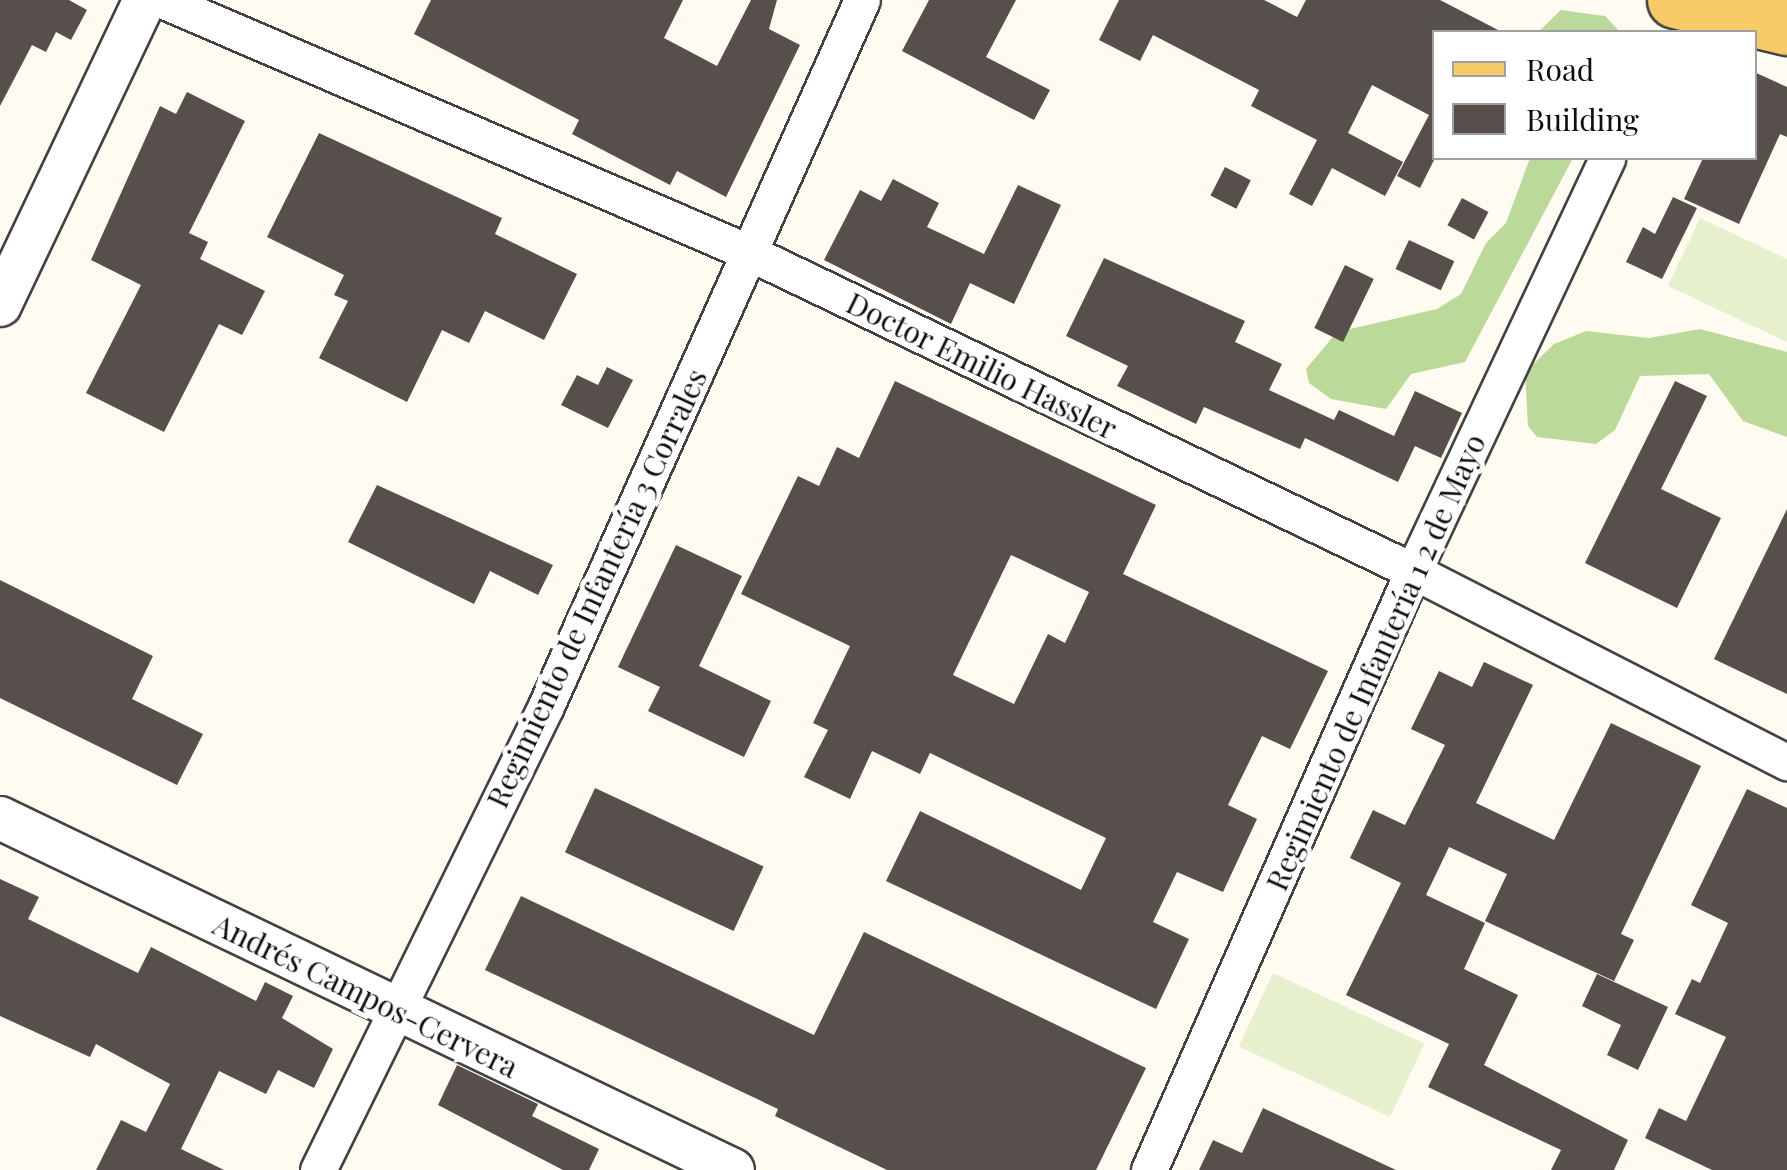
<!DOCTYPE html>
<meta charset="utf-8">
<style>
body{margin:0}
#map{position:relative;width:1787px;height:1170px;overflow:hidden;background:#fffbf0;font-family:"Playfair Display",serif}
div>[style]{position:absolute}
.forest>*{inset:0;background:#bbda99}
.pitch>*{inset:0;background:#e6f0cc;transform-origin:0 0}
.building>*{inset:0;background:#574f4b;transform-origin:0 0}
.roads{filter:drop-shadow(2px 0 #424242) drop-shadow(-2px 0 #424242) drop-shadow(0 2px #424242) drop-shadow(0 -2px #424242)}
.minor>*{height:35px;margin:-17.5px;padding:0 17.5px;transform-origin:17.5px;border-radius:17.5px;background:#fff}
.tertiary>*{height:42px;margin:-21px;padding:0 21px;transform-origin:21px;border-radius:21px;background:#fff}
.primary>*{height:55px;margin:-27.5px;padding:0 27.5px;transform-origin:27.5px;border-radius:27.5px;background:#f7cb68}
span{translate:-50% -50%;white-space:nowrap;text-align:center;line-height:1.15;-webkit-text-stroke:10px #fff;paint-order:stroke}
.street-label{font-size:30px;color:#0f0f0f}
.legend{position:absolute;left:1432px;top:30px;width:325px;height:130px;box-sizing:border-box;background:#fff;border:2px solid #9f9f9f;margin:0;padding:12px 18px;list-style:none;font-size:30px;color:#0f0f0f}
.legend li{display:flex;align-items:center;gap:20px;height:50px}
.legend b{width:50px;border:2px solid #9f9f9f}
</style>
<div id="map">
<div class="forest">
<i style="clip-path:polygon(1561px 10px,1605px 16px,1620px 32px,1538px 32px)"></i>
<i style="clip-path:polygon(1530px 158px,1573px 158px,1465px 362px,1411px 374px,1386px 409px,1331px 399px,1309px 383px,1306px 369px,1337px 332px,1437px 309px,1461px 294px,1486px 243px,1506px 223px)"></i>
<i style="clip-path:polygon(1700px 329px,1787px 352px,1787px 437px,1743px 421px,1709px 374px,1640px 376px,1615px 430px,1596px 444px,1537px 437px,1528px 426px,1525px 372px,1554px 344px,1586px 331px,1649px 338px)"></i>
</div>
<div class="pitch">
<i style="clip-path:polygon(1700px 218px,1787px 259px,1787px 342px,1668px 286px)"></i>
<i style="left:1273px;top:973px;width:167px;height:81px;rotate:25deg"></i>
</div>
<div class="building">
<i style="clip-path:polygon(0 0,69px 0,87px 10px,71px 40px,56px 32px,46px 52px,32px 45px,0 106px)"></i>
<i style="clip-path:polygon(431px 0,683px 0,664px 38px,717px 66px,751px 0,777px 0,769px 29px,800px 45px,726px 197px,677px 171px,670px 185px,572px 134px,579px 120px,414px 34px)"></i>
<i style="clip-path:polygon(929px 0,1016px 0,986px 57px,1050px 90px,1034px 120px,902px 51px)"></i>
<i style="clip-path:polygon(1119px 0,1264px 0,1297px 17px,1306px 0,1440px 0,1502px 32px,1434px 32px,1434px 160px,1420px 188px,1397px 176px,1429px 115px,1372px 85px,1348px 133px,1403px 162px,1385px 196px,1332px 168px,1312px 206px,1289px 194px,1317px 140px,1251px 106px,1259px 90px,1153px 35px,1140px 61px,1099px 40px)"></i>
<i style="clip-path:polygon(1754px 72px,1787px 87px,1787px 137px,1780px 134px,1739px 224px,1684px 199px,1703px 158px,1754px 158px)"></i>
<i style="clip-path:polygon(187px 92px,245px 121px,189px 233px,208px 242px,200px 259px,265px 291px,242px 335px,219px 324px,164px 432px,86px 393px,141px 285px,91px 260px,160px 106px,176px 114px)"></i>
<i style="clip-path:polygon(319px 133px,502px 218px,495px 234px,577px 274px,544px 340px,485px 311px,469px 343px,442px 330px,407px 402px,319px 358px,348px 301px,334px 295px,344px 275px,267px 237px)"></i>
<i style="left:1225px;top:167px;width:29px;height:32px;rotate:27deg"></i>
<i style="clip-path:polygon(893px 179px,939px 203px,927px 227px,984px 254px,1018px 185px,1061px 205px,1014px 304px,970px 283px,951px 324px,824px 260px,860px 190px,881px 201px)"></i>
<i style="clip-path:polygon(1673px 197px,1697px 208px,1662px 279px,1626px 262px,1643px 227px,1655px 234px)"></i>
<i style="left:1462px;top:198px;width:30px;height:31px;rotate:28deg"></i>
<i style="left:1409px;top:240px;width:50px;height:32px;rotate:25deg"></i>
<i style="clip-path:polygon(1104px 258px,1245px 321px,1235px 342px,1282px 364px,1269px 390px,1334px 420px,1339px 410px,1394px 436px,1415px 391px,1462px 413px,1441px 458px,1406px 442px,1415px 446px,1398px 482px,1305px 438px,1300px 449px,1204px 407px,1196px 424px,1117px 386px,1128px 366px,1066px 336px)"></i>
<i style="left:1345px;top:265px;width:32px;height:70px;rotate:26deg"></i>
<i style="clip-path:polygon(607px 367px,633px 380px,608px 428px,561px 405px,577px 375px,598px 385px)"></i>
<i style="clip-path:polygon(evenodd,895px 381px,1156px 505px,1123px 574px,1328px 671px,1290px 749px,1262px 736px,1228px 805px,1257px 819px,1223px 892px,1177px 872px,1153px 922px,1189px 939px,1156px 1009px,886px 881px,920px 811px,1081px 890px,1106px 838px,930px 753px,920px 774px,872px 751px,850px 799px,804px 777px,828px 730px,813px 723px,850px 646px,741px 594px,798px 476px,819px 486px,837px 447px,859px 458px,895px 381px,1011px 555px,1089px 592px,1065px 643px,1048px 634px,1014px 704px,953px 675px,1011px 555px)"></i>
<i style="clip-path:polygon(1675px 381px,1707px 396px,1661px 489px,1721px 518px,1677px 608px,1585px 563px)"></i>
<i style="clip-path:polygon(377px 485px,553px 565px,538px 595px,490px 571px,474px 604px,348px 542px)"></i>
<i style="clip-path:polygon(1787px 509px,1787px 694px,1714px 659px)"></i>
<i style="clip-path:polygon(676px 545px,742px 576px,699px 666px,771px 701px,744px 757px,648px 711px,660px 687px,618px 667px)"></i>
<i style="clip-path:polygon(0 580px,153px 656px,132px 699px,203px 734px,177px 785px,0 698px)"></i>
<i style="clip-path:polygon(1484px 662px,1533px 685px,1476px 803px,1554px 840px,1611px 723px,1701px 766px,1621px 934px,1634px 940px,1614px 981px,1485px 921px,1507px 874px,1449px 847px,1426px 895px,1485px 923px,1464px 969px,1518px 995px,1484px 1065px,1628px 1140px,1614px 1170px,1551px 1170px,1561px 1150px,1428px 1087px,1449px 1044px,1346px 995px,1401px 883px,1350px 858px,1373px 810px,1405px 825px,1445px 745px,1411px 729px,1439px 671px,1472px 687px)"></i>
<i style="left:595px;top:788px;width:186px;height:71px;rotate:25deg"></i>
<i style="clip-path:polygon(1747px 789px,1787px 808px,1787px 1170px,1712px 1170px,1645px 1138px,1659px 1108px,1686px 1121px,1726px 1037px,1675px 1014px,1692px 979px,1700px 983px,1728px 923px,1691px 905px)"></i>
<i style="clip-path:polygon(0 879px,39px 897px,28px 919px,138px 973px,151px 947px,256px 1001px,265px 982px,293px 996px,282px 1018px,333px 1049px,314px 1088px,278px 1070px,266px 1094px,219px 1071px,181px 1149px,224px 1170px,96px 1170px,121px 1120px,146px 1132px,170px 1084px,96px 1044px,90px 1057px,0 1016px)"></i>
<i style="clip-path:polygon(521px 896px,814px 1035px,864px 932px,1146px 1068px,1096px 1170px,887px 1170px,775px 1116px,778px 1109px,485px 970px)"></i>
<i style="clip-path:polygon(1597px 974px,1668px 1007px,1638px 1070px,1607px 1055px,1621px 1025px,1582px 1006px)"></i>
<i style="clip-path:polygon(457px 1065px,538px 1104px,532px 1116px,599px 1149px,589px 1170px,563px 1170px,438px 1105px)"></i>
<i style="clip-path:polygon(1263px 1108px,1396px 1170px,1199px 1170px,1213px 1140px,1242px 1153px)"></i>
</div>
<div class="roads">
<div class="minor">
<i style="left:162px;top:0;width:638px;rotate:23.27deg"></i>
<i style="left:748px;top:252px;width:738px;rotate:25.63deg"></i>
<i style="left:1413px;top:571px;width:420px;rotate:27.1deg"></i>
<i style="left:318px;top:1170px;width:517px;rotate:-63.83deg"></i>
<i style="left:546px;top:706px;width:773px;rotate:-65.89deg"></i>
<i style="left:1149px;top:1170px;width:655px;rotate:-66.22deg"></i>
<i style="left:1413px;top:571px;width:456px;rotate:-64.8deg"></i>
</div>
<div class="tertiary">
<i style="left:0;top:305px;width:338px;rotate:-64.6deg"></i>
<i style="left:0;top:818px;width:813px;rotate:25.65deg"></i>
</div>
<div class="primary">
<i style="left:1675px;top:0;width:115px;rotate:13.6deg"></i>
</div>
</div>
<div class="street-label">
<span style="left:982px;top:365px;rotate:26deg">Doctor Emilio Hassler</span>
<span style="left:596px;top:588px;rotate:-65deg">Regimiento de Infantería 3 Corrales</span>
<span style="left:1375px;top:662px;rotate:-66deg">Regimiento de Infantería 1 2 de Mayo</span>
<span style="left:366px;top:995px;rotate:26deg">Andrés Campos-Cervera</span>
</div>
<ul class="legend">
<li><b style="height:12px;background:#f7cb68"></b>Road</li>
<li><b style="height:28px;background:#574f4b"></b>Building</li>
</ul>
</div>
